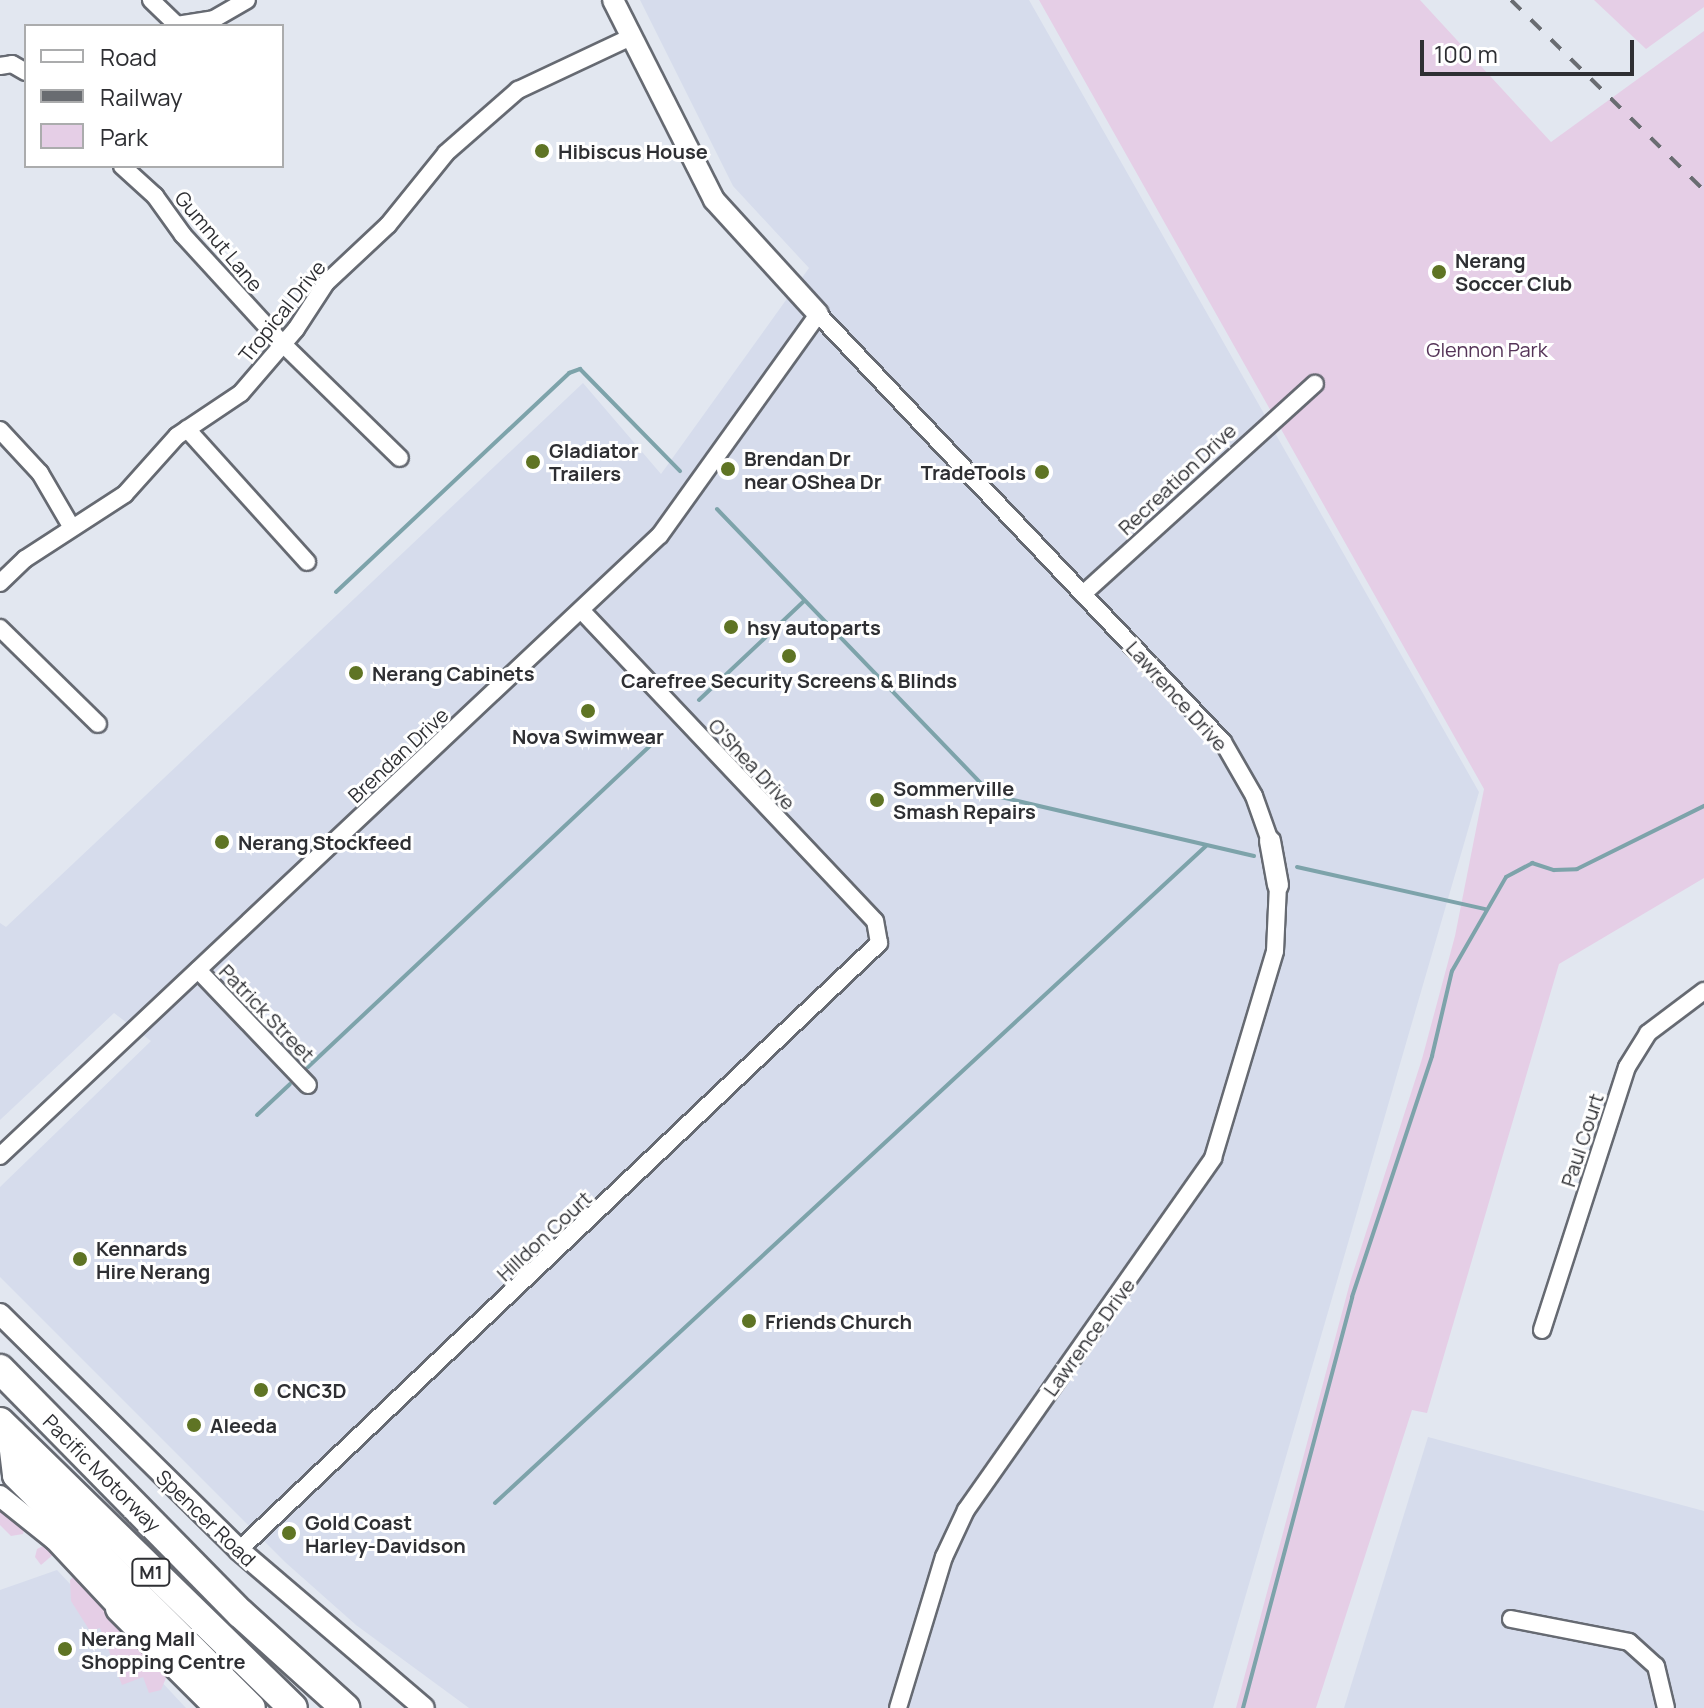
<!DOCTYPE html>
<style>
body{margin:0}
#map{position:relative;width:1704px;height:1708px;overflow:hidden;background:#e2e7f0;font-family:Manrope,sans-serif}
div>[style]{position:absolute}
.built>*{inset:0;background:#d6dcec}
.green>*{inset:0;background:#e5cee6}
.stream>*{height:4px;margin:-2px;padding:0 2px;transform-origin:2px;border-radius:2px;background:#7da3aa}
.roads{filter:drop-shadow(2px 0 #666a72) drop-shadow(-2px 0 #666a72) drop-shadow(0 2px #666a72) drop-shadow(0 -2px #666a72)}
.minor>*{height:16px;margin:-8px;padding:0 8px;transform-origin:8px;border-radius:8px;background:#fff}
.tertiary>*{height:20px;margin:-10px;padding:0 10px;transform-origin:10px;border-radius:10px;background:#fff}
.motorway>*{height:28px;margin:-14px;padding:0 14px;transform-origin:14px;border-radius:14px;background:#fff}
.rail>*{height:4px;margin-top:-2px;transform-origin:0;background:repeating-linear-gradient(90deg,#696c71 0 14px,transparent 0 28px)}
.dots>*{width:22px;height:22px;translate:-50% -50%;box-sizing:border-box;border:4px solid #fff;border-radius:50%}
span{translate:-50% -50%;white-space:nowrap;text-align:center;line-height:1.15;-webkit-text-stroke:6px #fff;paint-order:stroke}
.shield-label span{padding:2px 6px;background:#fff;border:2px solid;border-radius:6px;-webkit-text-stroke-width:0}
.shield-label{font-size:18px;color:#2e2f33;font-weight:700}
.poi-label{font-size:20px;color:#2e2f33;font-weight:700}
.left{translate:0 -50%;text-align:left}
.right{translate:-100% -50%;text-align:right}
.street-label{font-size:20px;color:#2e2f33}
.park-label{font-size:20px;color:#543357}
.legend{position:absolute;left:24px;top:24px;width:260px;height:144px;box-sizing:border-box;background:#fff;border:2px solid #abacad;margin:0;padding:10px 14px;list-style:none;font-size:24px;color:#2e2f33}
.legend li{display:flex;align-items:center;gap:16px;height:40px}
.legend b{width:40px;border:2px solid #abacad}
.scale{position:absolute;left:1420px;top:40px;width:214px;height:36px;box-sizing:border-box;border:4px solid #2e2f33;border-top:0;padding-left:10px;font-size:24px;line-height:28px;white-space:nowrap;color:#2e2f33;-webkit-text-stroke:6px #fff;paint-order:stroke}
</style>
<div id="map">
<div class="built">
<i style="clip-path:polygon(640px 0,1029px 0,1479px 792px,1213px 1708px,469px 1708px,356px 1625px,285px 1562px,0 1277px,0 1187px,151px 1041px,114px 1013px,0 1120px,0 923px,6px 927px,583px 383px,661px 474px,809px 268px,733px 186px)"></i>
<i style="clip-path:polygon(1428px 1437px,1704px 1511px,1704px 1708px,1344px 1708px)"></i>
<i style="clip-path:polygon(57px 1570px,186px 1708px,0 1708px,0 1590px)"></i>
</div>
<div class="green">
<i style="clip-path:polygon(1039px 0,1420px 0,1551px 142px,1704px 31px,1704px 878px,1559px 964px,1427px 1413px,1412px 1410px,1316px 1708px,1236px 1708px,1351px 1279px,1422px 1059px,1455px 936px,1484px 789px)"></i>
<i style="clip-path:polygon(1594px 0,1704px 0,1704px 7px,1646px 49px)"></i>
<i style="clip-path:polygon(0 1505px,25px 1526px,23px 1534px,11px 1536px,0 1525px)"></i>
<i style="clip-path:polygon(45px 1545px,55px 1553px,41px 1565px,35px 1557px,37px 1549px)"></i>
<i style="clip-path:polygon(77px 1573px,168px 1673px,161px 1690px,149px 1693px,143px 1677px,122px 1685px,100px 1628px,90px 1631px,71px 1601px,70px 1580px)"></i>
</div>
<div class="stream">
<i style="left:717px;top:509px;width:397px;rotate:46.1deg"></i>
<i style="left:992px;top:795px;width:269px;rotate:13.1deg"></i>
<i style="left:336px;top:592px;width:320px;rotate:-43.2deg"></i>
<i style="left:569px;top:373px;width:12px;rotate:-20deg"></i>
<i style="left:580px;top:369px;width:143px;rotate:45.6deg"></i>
<i style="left:699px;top:700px;width:144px;rotate:-43.3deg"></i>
<i style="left:1297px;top:867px;width:193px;rotate:12.6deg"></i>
<i style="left:308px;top:1067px;width:485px;rotate:-43.2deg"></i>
<i style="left:257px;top:1115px;width:45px;rotate:-43.2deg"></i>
<i style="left:495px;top:1503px;width:968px;rotate:-42.74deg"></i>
<i style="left:1243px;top:1708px;width:425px;rotate:-75.1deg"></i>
<i style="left:1352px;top:1297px;width:254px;rotate:-71.6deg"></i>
<i style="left:1432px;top:1056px;width:87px;rotate:-76.8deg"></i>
<i style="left:1452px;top:971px;width:108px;rotate:-60.1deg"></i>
<i style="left:1506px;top:877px;width:30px;rotate:-28deg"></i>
<i style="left:1532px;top:863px;width:23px;rotate:18deg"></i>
<i style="left:1554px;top:870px;width:23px;rotate:-2deg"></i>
<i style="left:1577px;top:869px;width:142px;rotate:-26.4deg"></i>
</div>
<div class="roads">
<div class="minor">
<i style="left:151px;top:0;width:36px;rotate:44deg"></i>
<i style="left:177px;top:25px;width:37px;rotate:-9deg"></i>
<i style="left:214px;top:19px;width:38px;rotate:-30deg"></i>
<i style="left:0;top:66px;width:12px;rotate:-9deg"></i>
<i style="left:12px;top:64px;width:16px;rotate:30deg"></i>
<i style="left:122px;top:166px;width:45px;rotate:42.3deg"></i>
<i style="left:155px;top:196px;width:48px;rotate:54.3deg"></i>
<i style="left:183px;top:235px;width:148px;rotate:47.5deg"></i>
<i style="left:283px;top:344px;width:163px;rotate:44.3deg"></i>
<i style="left:187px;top:429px;width:179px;rotate:47.9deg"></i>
<i style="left:0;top:430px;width:59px;rotate:47.1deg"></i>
<i style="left:40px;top:473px;width:61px;rotate:59.7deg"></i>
<i style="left:0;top:583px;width:35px;rotate:-44deg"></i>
<i style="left:25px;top:559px;width:119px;rotate:-33deg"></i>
<i style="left:125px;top:494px;width:78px;rotate:-48.1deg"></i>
<i style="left:177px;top:436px;width:77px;rotate:-33.9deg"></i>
<i style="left:241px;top:393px;width:84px;rotate:-49.3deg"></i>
<i style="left:296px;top:329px;width:55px;rotate:-56.9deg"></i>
<i style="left:326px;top:283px;width:85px;rotate:-43.1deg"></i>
<i style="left:388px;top:225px;width:92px;rotate:-51.1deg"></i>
<i style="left:446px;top:153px;width:96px;rotate:-41.2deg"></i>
<i style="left:518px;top:90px;width:125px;rotate:-25.1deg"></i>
<i style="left:1083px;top:594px;width:313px;rotate:-42.2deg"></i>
<i style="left:0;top:628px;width:137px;rotate:44.4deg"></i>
<i style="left:198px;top:970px;width:159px;rotate:46.3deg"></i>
<i style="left:0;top:1156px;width:906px;rotate:-43.26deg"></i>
<i style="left:660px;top:535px;width:272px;rotate:-54.4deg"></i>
<i style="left:818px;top:314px;width:589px;rotate:46.58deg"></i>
<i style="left:1223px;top:742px;width:62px;rotate:60.1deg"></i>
<i style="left:1254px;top:796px;width:48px;rotate:70.4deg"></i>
<i style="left:1542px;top:1330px;width:276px;rotate:-72.1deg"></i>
<i style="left:1627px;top:1067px;width:40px;rotate:-58deg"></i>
<i style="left:1648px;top:1033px;width:70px;rotate:-36.9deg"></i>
<i style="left:239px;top:1550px;width:882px;rotate:-43.48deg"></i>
<i style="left:879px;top:943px;width:22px;rotate:-100deg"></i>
<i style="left:875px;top:921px;width:428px;rotate:-133.4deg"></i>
<i style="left:1511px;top:1619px;width:120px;rotate:11deg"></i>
<i style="left:1629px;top:1642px;width:36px;rotate:42deg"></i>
<i style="left:1656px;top:1666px;width:43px;rotate:76.6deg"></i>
<i style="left:898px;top:1708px;width:158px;rotate:-73.1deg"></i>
<i style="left:944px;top:1557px;width:52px;rotate:-64.9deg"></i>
<i style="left:966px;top:1510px;width:430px;rotate:-54.9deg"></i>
<i style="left:1213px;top:1158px;width:216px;rotate:-73.3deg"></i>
<i style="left:1275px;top:951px;width:66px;rotate:-87.4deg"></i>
</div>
<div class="tertiary">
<i style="left:613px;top:0;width:224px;rotate:63.2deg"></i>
<i style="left:714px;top:200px;width:154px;rotate:47.6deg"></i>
<i style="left:1270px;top:841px;width:45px;rotate:79.7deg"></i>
<i style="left:0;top:1314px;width:336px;rotate:44.6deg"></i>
<i style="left:239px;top:1550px;width:243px;rotate:40.5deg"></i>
<i style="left:0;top:1496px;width:70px;rotate:38.7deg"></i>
<i style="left:55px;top:1540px;width:107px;rotate:46.9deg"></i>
</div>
<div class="motorway">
<i style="left:0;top:1369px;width:342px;rotate:45.5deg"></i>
<i style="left:240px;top:1613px;width:142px;rotate:42.1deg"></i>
<i style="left:0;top:1422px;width:409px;rotate:44.3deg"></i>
<i style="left:12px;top:1434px;width:41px;rotate:83deg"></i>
<i style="left:17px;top:1475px;width:330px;rotate:44.9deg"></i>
<i style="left:120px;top:1608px;width:141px;rotate:45deg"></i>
</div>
</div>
<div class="rail">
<i style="left:1511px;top:0;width:271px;rotate:44.6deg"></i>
</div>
<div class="dots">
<i style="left:542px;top:151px;background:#5f7424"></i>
<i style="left:1439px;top:272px;background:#5f7424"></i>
<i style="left:533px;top:462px;background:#5f7424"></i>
<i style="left:728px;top:469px;background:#5f7424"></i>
<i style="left:1042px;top:472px;background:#5f7424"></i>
<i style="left:731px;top:627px;background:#5f7424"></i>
<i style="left:789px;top:656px;background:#5f7424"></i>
<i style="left:356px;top:673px;background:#5f7424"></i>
<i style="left:588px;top:711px;background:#5f7424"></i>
<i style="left:877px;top:800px;background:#5f7424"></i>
<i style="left:222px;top:842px;background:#5f7424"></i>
<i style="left:80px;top:1259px;background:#5f7424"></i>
<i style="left:749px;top:1321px;background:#5f7424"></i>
<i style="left:261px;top:1390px;background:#5f7424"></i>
<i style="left:194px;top:1425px;background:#5f7424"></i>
<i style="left:289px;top:1533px;background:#5f7424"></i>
<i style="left:65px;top:1649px;background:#5f7424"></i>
</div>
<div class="shield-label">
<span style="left:151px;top:1572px">M1</span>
</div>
<div class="poi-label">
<span class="left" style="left:558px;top:151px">Hibiscus House</span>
<span class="left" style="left:1455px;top:272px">Nerang<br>Soccer Club</span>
<span class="left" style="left:549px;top:462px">Gladiator<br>Trailers</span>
<span class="left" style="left:744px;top:470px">Brendan Dr<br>near OShea Dr</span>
<span class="right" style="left:1026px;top:472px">TradeTools</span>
<span class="left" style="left:747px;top:627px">hsy autoparts</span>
<span class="left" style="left:372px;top:673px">Nerang Cabinets</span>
<span style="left:789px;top:680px">Carefree Security Screens &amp; Blinds</span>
<span style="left:588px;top:736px">Nova Swimwear</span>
<span class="left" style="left:893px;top:800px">Sommerville<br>Smash Repairs</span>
<span class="left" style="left:238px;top:842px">Nerang Stockfeed</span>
<span class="left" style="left:96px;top:1260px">Kennards<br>Hire Nerang</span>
<span class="left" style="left:765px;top:1321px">Friends Church</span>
<span class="left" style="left:277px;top:1390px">CNC3D</span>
<span class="left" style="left:210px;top:1425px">Aleeda</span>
<span class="left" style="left:305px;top:1534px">Gold Coast<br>Harley-Davidson</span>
<span class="left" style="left:81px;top:1650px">Nerang Mall<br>Shopping Centre</span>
</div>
<div class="street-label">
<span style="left:219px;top:241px;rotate:50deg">Gumnut Lane</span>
<span style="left:282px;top:311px;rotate:-51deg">Tropical Drive</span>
<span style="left:1177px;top:479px;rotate:-43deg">Recreation Drive</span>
<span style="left:1177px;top:696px;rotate:48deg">Lawrence Drive</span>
<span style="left:398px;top:755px;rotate:-43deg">Brendan Drive</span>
<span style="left:752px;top:764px;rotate:47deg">O'Shea Drive</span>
<span style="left:267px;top:1013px;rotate:46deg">Patrick Street</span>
<span style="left:1582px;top:1140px;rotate:-72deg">Paul Court</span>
<span style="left:544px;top:1236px;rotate:-43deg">Hilldon Court</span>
<span style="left:1089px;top:1337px;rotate:-54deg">Lawrence Drive</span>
<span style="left:102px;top:1473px;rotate:45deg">Pacific Motorway</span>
<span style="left:206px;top:1518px;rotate:44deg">Spencer Road</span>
</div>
<div class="park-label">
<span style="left:1487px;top:349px">Glennon Park</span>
</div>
<ul class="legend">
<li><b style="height:10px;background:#fff"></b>Road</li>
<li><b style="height:10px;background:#696c71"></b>Railway</li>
<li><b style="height:22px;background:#e5cee6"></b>Park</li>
</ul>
<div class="scale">100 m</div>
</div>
